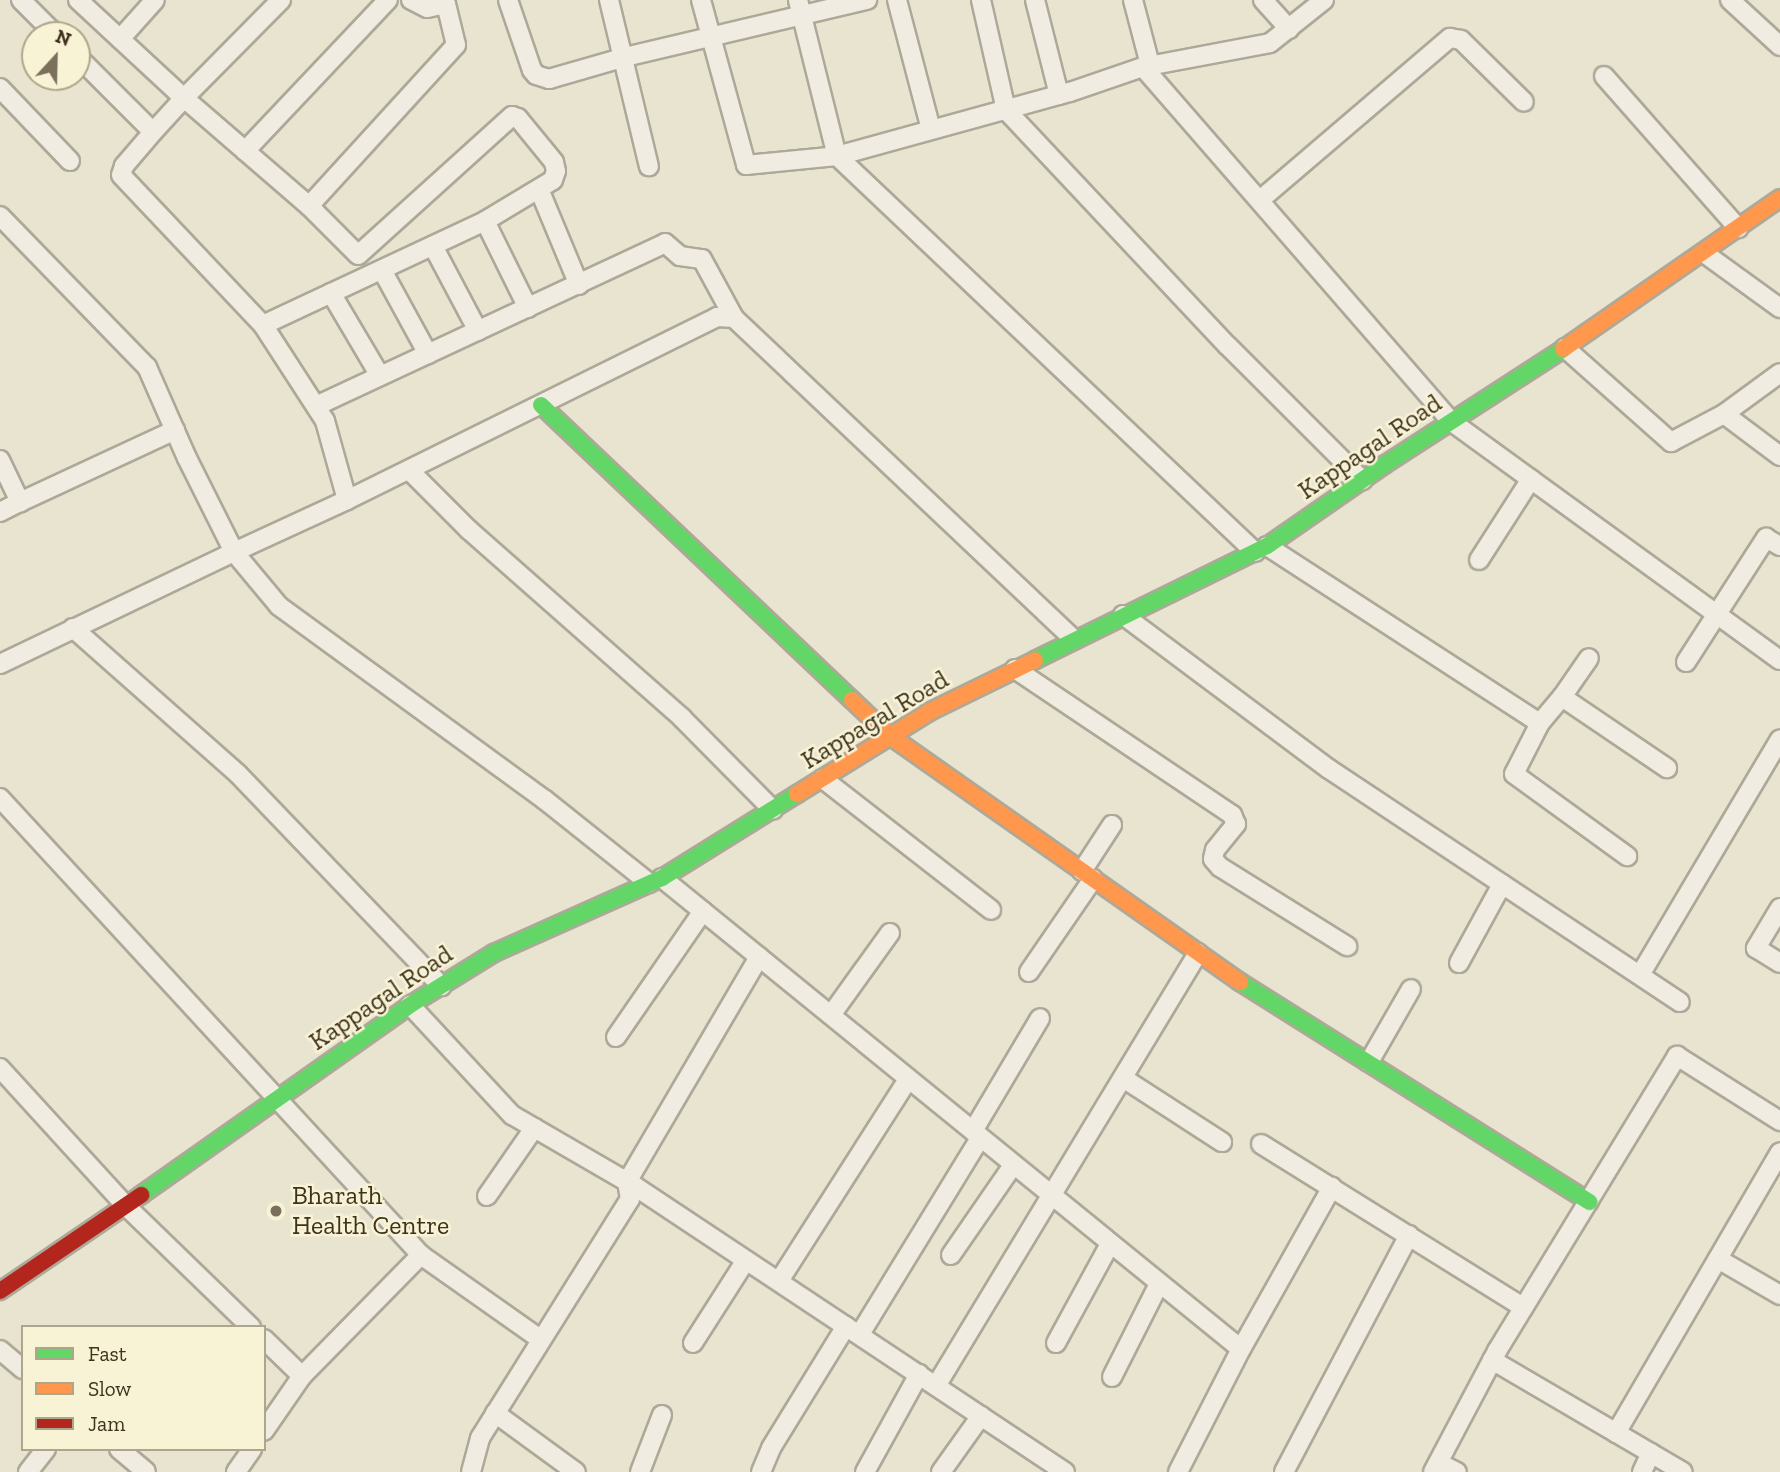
<!DOCTYPE html>
<style>
body{margin:0}
#map{position:relative;width:1780px;height:1472px;overflow:hidden;background:#e8e4d0;font-family:"Zilla Slab",serif}
div>[style]{position:absolute}
.roads{filter:drop-shadow(2px 0 #ada898) drop-shadow(-2px 0 #ada898) drop-shadow(0 2px #ada898) drop-shadow(0 -2px #ada898)}
.street>*{height:18px;margin:-9px;padding:0 9px;transform-origin:9px;border-radius:9px;background:#f0ece2}
.fast>*{height:16px;margin:-8px;padding:0 8px;transform-origin:8px;border-radius:8px;background:#63d668}
.slow>*{height:16px;margin:-8px;padding:0 8px;transform-origin:8px;border-radius:8px;background:#ff974d}
.jam>*{height:16px;margin:-8px;padding:0 8px;transform-origin:8px;border-radius:8px;background:#b3261e}
.dots>*{width:19px;height:19px;translate:-50% -50%;box-sizing:border-box;border:4px solid #f9f3d6;border-radius:50%}
span{translate:-50% -50%;white-space:nowrap;text-align:center;line-height:1.15;-webkit-text-stroke:5px #f9f3d6;paint-order:stroke}
.street-label{font-size:26px;color:#3e321e}
.poi-label{font-size:26px;color:#3e321e}
.left{translate:0 -50%;text-align:left}
.legend{position:absolute;left:21px;top:1325px;width:245px;height:126px;box-sizing:border-box;background:#f9f3d6;border:2px solid #aea68c;margin:0;padding:9px 12px;list-style:none;font-size:21px;color:#3e321e}
.legend li{display:flex;align-items:center;gap:14px;height:35px}
.legend b{width:35px;border:2px solid #aea68c}
.north{position:absolute;left:21px;top:21px;width:70px;height:70px;box-sizing:border-box;background:#f9f3d6;border:2px solid #aea68c;border-radius:50%;rotate:22deg;font-size:19px;font-weight:700;line-height:28px;text-align:center;color:#3e321e}
.north::after{content:'';display:block;margin:auto;width:24px;height:32px;background:#7a705c;clip-path:polygon(50% 0,100% 100%,50% 72%,0 100%)}
</style>
<div id="map">
<div class="roads">
<div class="street">
<i style="left:21px;top:0;width:49px;rotate:45deg"></i>
<i style="left:78px;top:0;width:144px;rotate:42.8deg"></i>
<i style="left:184px;top:98px;width:138px;rotate:-45.3deg"></i>
<i style="left:508px;top:0;width:74px;rotate:71.1deg"></i>
<i style="left:532px;top:70px;width:6px;rotate:51deg"></i>
<i style="left:536px;top:75px;width:14px;rotate:17deg"></i>
<i style="left:549px;top:79px;width:79px;rotate:-16.1deg"></i>
<i style="left:625px;top:57px;width:249px;rotate:-13.3deg"></i>
<i style="left:609px;top:0;width:171px;rotate:76.5deg"></i>
<i style="left:701px;top:0;width:171px;rotate:74.7deg"></i>
<i style="left:746px;top:165px;width:91px;rotate:-5.6deg"></i>
<i style="left:837px;top:156px;width:242px;rotate:-15.4deg"></i>
<i style="left:1070px;top:92px;width:77px;rotate:-18.9deg"></i>
<i style="left:1143px;top:67px;width:129px;rotate:-10.7deg"></i>
<i style="left:1270px;top:43px;width:69px;rotate:-38.5deg"></i>
<i style="left:798px;top:0;width:161px;rotate:76deg"></i>
<i style="left:837px;top:156px;width:576px;rotate:43.45deg"></i>
<i style="left:897px;top:0;width:134px;rotate:75.3deg"></i>
<i style="left:981px;top:0;width:113px;rotate:77.2deg"></i>
<i style="left:1006px;top:110px;width:324px;rotate:46.8deg"></i>
<i style="left:1228px;top:346px;width:190px;rotate:45deg"></i>
<i style="left:1035px;top:0;width:98px;rotate:75.8deg"></i>
<i style="left:1133px;top:0;width:67px;rotate:75.3deg"></i>
<i style="left:1263px;top:0;width:39px;rotate:48deg"></i>
<i style="left:1730px;top:0;width:68px;rotate:42.6deg"></i>
<i style="left:120px;top:39px;width:52px;rotate:-48.1deg"></i>
<i style="left:77px;top:56px;width:107px;rotate:45deg"></i>
<i style="left:153px;top:132px;width:45px;rotate:130.5deg"></i>
<i style="left:124px;top:166px;width:9px;rotate:108deg"></i>
<i style="left:121px;top:175px;width:207px;rotate:46.6deg"></i>
<i style="left:263px;top:325px;width:114px;rotate:57.1deg"></i>
<i style="left:325px;top:421px;width:82px;rotate:74.4deg"></i>
<i style="left:347px;top:500px;width:124px;rotate:155.3deg"></i>
<i style="left:234px;top:552px;width:70px;rotate:50.2deg"></i>
<i style="left:279px;top:606px;width:329px;rotate:36.1deg"></i>
<i style="left:545px;top:800px;width:133px;rotate:38.6deg"></i>
<i style="left:1143px;top:67px;width:471px;rotate:49deg"></i>
<i style="left:1452px;top:422px;width:405px;rotate:36deg"></i>
<i style="left:1604px;top:76px;width:203px;rotate:48.6deg"></i>
<i style="left:0;top:88px;width:101px;rotate:46.2deg"></i>
<i style="left:153px;top:132px;width:46px;rotate:-47.6deg"></i>
<i style="left:184px;top:98px;width:165px;rotate:40.8deg"></i>
<i style="left:309px;top:206px;width:218px;rotate:-47.6deg"></i>
<i style="left:456px;top:45px;width:42px;rotate:-103.7deg"></i>
<i style="left:446px;top:4px;width:19px;rotate:168deg"></i>
<i style="left:427px;top:8px;width:18px;rotate:-153deg"></i>
<i style="left:245px;top:151px;width:208px;rotate:-46.6deg"></i>
<i style="left:539px;top:189px;width:104px;rotate:67.4deg"></i>
<i style="left:1260px;top:200px;width:250px;rotate:-40.5deg"></i>
<i style="left:1450px;top:38px;width:11px;rotate:10deg"></i>
<i style="left:1461px;top:40px;width:88px;rotate:44.5deg"></i>
<i style="left:0;top:216px;width:211px;rotate:45.8deg"></i>
<i style="left:147px;top:367px;width:99px;rotate:66.3deg"></i>
<i style="left:187px;top:458px;width:105px;rotate:63.4deg"></i>
<i style="left:234px;top:552px;width:259px;rotate:154.4deg"></i>
<i style="left:485px;top:221px;width:97px;rotate:63.7deg"></i>
<i style="left:433px;top:246px;width:96px;rotate:62.1deg"></i>
<i style="left:1704px;top:253px;width:94px;rotate:35.9deg"></i>
<i style="left:382px;top:270px;width:96px;rotate:61.3deg"></i>
<i style="left:331px;top:293px;width:96px;rotate:59.4deg"></i>
<i style="left:263px;top:325px;width:245px;rotate:-25.1deg"></i>
<i style="left:485px;top:221px;width:79px;rotate:-31.1deg"></i>
<i style="left:553px;top:180px;width:9px;rotate:-72deg"></i>
<i style="left:556px;top:171px;width:9px;rotate:-103deg"></i>
<i style="left:554px;top:162px;width:57px;rotate:-129.3deg"></i>
<i style="left:518px;top:118px;width:6px;rotate:-162deg"></i>
<i style="left:512px;top:116px;width:207px;rotate:137.9deg"></i>
<i style="left:358px;top:255px;width:69px;rotate:-135deg"></i>
<i style="left:1565px;top:348px;width:142px;rotate:41.6deg"></i>
<i style="left:1671px;top:442px;width:60px;rotate:-27.8deg"></i>
<i style="left:1724px;top:414px;width:69px;rotate:-36.2deg"></i>
<i style="left:316px;top:406px;width:385px;rotate:-25deg"></i>
<i style="left:665px;top:243px;width:20px;rotate:41deg"></i>
<i style="left:680px;top:256px;width:22px;rotate:8deg"></i>
<i style="left:702px;top:259px;width:67px;rotate:61.5deg"></i>
<i style="left:1724px;top:414px;width:70px;rotate:36.9deg"></i>
<i style="left:0;top:460px;width:47px;rotate:64.5deg"></i>
<i style="left:20px;top:502px;width:171px;rotate:-24.9deg"></i>
<i style="left:409px;top:470px;width:85px;rotate:45deg"></i>
<i style="left:469px;top:530px;width:284px;rotate:41.4deg"></i>
<i style="left:682px;top:718px;width:129px;rotate:45.3deg"></i>
<i style="left:347px;top:500px;width:413px;rotate:-26.3deg"></i>
<i style="left:717px;top:317px;width:17px;rotate:3deg"></i>
<i style="left:734px;top:318px;width:468px;rotate:43.4deg"></i>
<i style="left:0;top:512px;width:22px;rotate:-27deg"></i>
<i style="left:1267px;top:546px;width:325px;rotate:33deg"></i>
<i style="left:1540px;top:723px;width:57px;rotate:117deg"></i>
<i style="left:1514px;top:774px;width:140px;rotate:36deg"></i>
<i style="left:1479px;top:560px;width:96px;rotate:-57.3deg"></i>
<i style="left:1123px;top:615px;width:257px;rotate:36.8deg"></i>
<i style="left:1329px;top:769px;width:421px;rotate:33.6deg"></i>
<i style="left:73px;top:628px;width:220px;rotate:41.5deg"></i>
<i style="left:238px;top:774px;width:294px;rotate:46.2deg"></i>
<i style="left:1686px;top:662px;width:148px;rotate:-57.2deg"></i>
<i style="left:1766px;top:538px;width:16px;rotate:30deg"></i>
<i style="left:1015px;top:669px;width:262px;rotate:33.9deg"></i>
<i style="left:1232px;top:815px;width:10px;rotate:66deg"></i>
<i style="left:1236px;top:824px;width:33px;rotate:129deg"></i>
<i style="left:1215px;top:850px;width:9px;rotate:103deg"></i>
<i style="left:1213px;top:859px;width:11px;rotate:49deg"></i>
<i style="left:1220px;top:867px;width:150px;rotate:31.9deg"></i>
<i style="left:1562px;top:697px;width:47px;rotate:-55.3deg"></i>
<i style="left:1540px;top:723px;width:34px;rotate:-50deg"></i>
<i style="left:1562px;top:697px;width:127px;rotate:34.1deg"></i>
<i style="left:823px;top:779px;width:213px;rotate:37.9deg"></i>
<i style="left:0;top:798px;width:621px;rotate:47.35deg"></i>
<i style="left:421px;top:1255px;width:146px;rotate:35.2deg"></i>
<i style="left:1082px;top:871px;width:55px;rotate:-56.9deg"></i>
<i style="left:662px;top:878px;width:746px;rotate:39.13deg"></i>
<i style="left:1780px;top:908px;width:47px;rotate:121deg"></i>
<i style="left:1756px;top:948px;width:28px;rotate:32deg"></i>
<i style="left:1459px;top:963px;width:90px;rotate:-61.4deg"></i>
<i style="left:1029px;top:972px;width:113px;rotate:-55.5deg"></i>
<i style="left:1640px;top:975px;width:274px;rotate:-59.3deg"></i>
<i style="left:410px;top:1005px;width:150px;rotate:47.2deg"></i>
<i style="left:512px;top:1115px;width:143px;rotate:30.1deg"></i>
<i style="left:636px;top:1187px;width:515px;rotate:33.6deg"></i>
<i style="left:831px;top:1015px;width:101px;rotate:-54.3deg"></i>
<i style="left:616px;top:1037px;width:153px;rotate:-55.4deg"></i>
<i style="left:1369px;top:1062px;width:84px;rotate:-60.1deg"></i>
<i style="left:0;top:1068px;width:188px;rotate:47.6deg"></i>
<i style="left:127px;top:1207px;width:173px;rotate:44.1deg"></i>
<i style="left:1123px;top:1078px;width:118px;rotate:32.9deg"></i>
<i style="left:973px;top:1131px;width:131px;rotate:-59.3deg"></i>
<i style="left:1261px;top:1144px;width:309px;rotate:31.9deg"></i>
<i style="left:487px;top:1196px;width:83px;rotate:-55.3deg"></i>
<i style="left:951px;top:1255px;width:109px;rotate:-55.4deg"></i>
<i style="left:1718px;top:1259px;width:72px;rotate:30.1deg"></i>
<i style="left:779px;top:1281px;width:240px;rotate:-57.4deg"></i>
<i style="left:860px;top:1334px;width:230px;rotate:-58.5deg"></i>
<i style="left:264px;top:1339px;width:53px;rotate:44.2deg"></i>
<i style="left:693px;top:1343px;width:98px;rotate:-57.4deg"></i>
<i style="left:1056px;top:1343px;width:113px;rotate:-61.4deg"></i>
<i style="left:0;top:1350px;width:30px;rotate:40deg"></i>
<i style="left:1492px;top:1360px;width:221px;rotate:30.4deg"></i>
<i style="left:1112px;top:1377px;width:104px;rotate:-63.2deg"></i>
<i style="left:936px;top:1386px;width:506px;rotate:-58.82deg"></i>
<i style="left:495px;top:1413px;width:100px;rotate:36.1deg"></i>
<i style="left:264px;top:1431px;width:67px;rotate:-55.4deg"></i>
<i style="left:302px;top:1376px;width:170px;rotate:-45.5deg"></i>
<i style="left:1616px;top:1433px;width:325px;rotate:-59.7deg"></i>
<i style="left:119px;top:1449px;width:35px;rotate:40deg"></i>
<i style="left:1439px;top:1463px;width:20px;rotate:27deg"></i>
<i style="left:28px;top:1472px;width:29px;rotate:-52deg"></i>
<i style="left:236px;top:1472px;width:28px;rotate:-55deg"></i>
<i style="left:471px;top:1472px;width:35px;rotate:-75deg"></i>
<i style="left:480px;top:1438px;width:282px;rotate:-57.9deg"></i>
<i style="left:630px;top:1199px;width:17px;rotate:-100deg"></i>
<i style="left:627px;top:1182px;width:261px;rotate:-59.6deg"></i>
<i style="left:640px;top:1472px;width:61px;rotate:-68.9deg"></i>
<i style="left:761px;top:1472px;width:26px;rotate:-67deg"></i>
<i style="left:771px;top:1448px;width:143px;rotate:-58.4deg"></i>
<i style="left:865px;top:1472px;width:112px;rotate:-61.1deg"></i>
<i style="left:941px;top:1472px;width:69px;rotate:-54.5deg"></i>
<i style="left:1178px;top:1472px;width:138px;rotate:-62.9deg"></i>
<i style="left:1241px;top:1349px;width:186px;rotate:-60.7deg"></i>
<i style="left:1284px;top:1472px;width:268px;rotate:-62.2deg"></i>
<i style="left:1433px;top:1472px;width:137px;rotate:-62.1deg"></i>
<i style="left:1497px;top:1351px;width:346px;rotate:-58.6deg"></i>
<i style="left:1677px;top:1056px;width:122px;rotate:32.3deg"></i>
<i style="left:1642px;top:1472px;width:21px;rotate:-65deg"></i>
</div>
<div class="fast">
<i style="left:541px;top:405px;width:429px;rotate:43.5deg"></i>
<i style="left:1035px;top:660px;width:258px;rotate:-26.2deg"></i>
<i style="left:1267px;top:546px;width:142px;rotate:-34.7deg"></i>
<i style="left:1384px;top:465px;width:213px;rotate:-32.9deg"></i>
<i style="left:1240px;top:982px;width:413px;rotate:32.2deg"></i>
<i style="left:141px;top:1195px;width:329px;rotate:-35.2deg"></i>
<i style="left:410px;top:1005px;width:99px;rotate:-31.8deg"></i>
<i style="left:494px;top:953px;width:184px;rotate:-24.1deg"></i>
<i style="left:662px;top:878px;width:159px;rotate:-31.9deg"></i>
</div>
<div class="slow">
<i style="left:1563px;top:349px;width:264px;rotate:-34.8deg"></i>
<i style="left:852px;top:700px;width:52px;rotate:43.5deg"></i>
<i style="left:890px;top:736px;width:428px;rotate:35.1deg"></i>
<i style="left:797px;top:794px;width:155px;rotate:-31.8deg"></i>
<i style="left:929px;top:712px;width:118px;rotate:-26.1deg"></i>
</div>
<div class="jam">
<i style="left:0;top:1291px;width:171px;rotate:-34.2deg"></i>
</div>
</div>
<div class="dots">
<i style="left:276px;top:1211px;background:#7a705c"></i>
</div>
<div class="street-label">
<span style="left:1370px;top:447px;rotate:-34deg">Kappagal Road</span>
<span style="left:875px;top:720px;rotate:-31deg">Kappagal Road</span>
<span style="left:381px;top:998px;rotate:-34deg">Kappagal Road</span>
</div>
<div class="poi-label">
<span class="left" style="left:292px;top:1211px">Bharath<br>Health Centre</span>
</div>
<ul class="legend">
<li><b style="height:9px;background:#63d668"></b>Fast</li>
<li><b style="height:9px;background:#ff974d"></b>Slow</li>
<li><b style="height:9px;background:#b3261e"></b>Jam</li>
</ul>
<div class="north">N</div>
</div>
